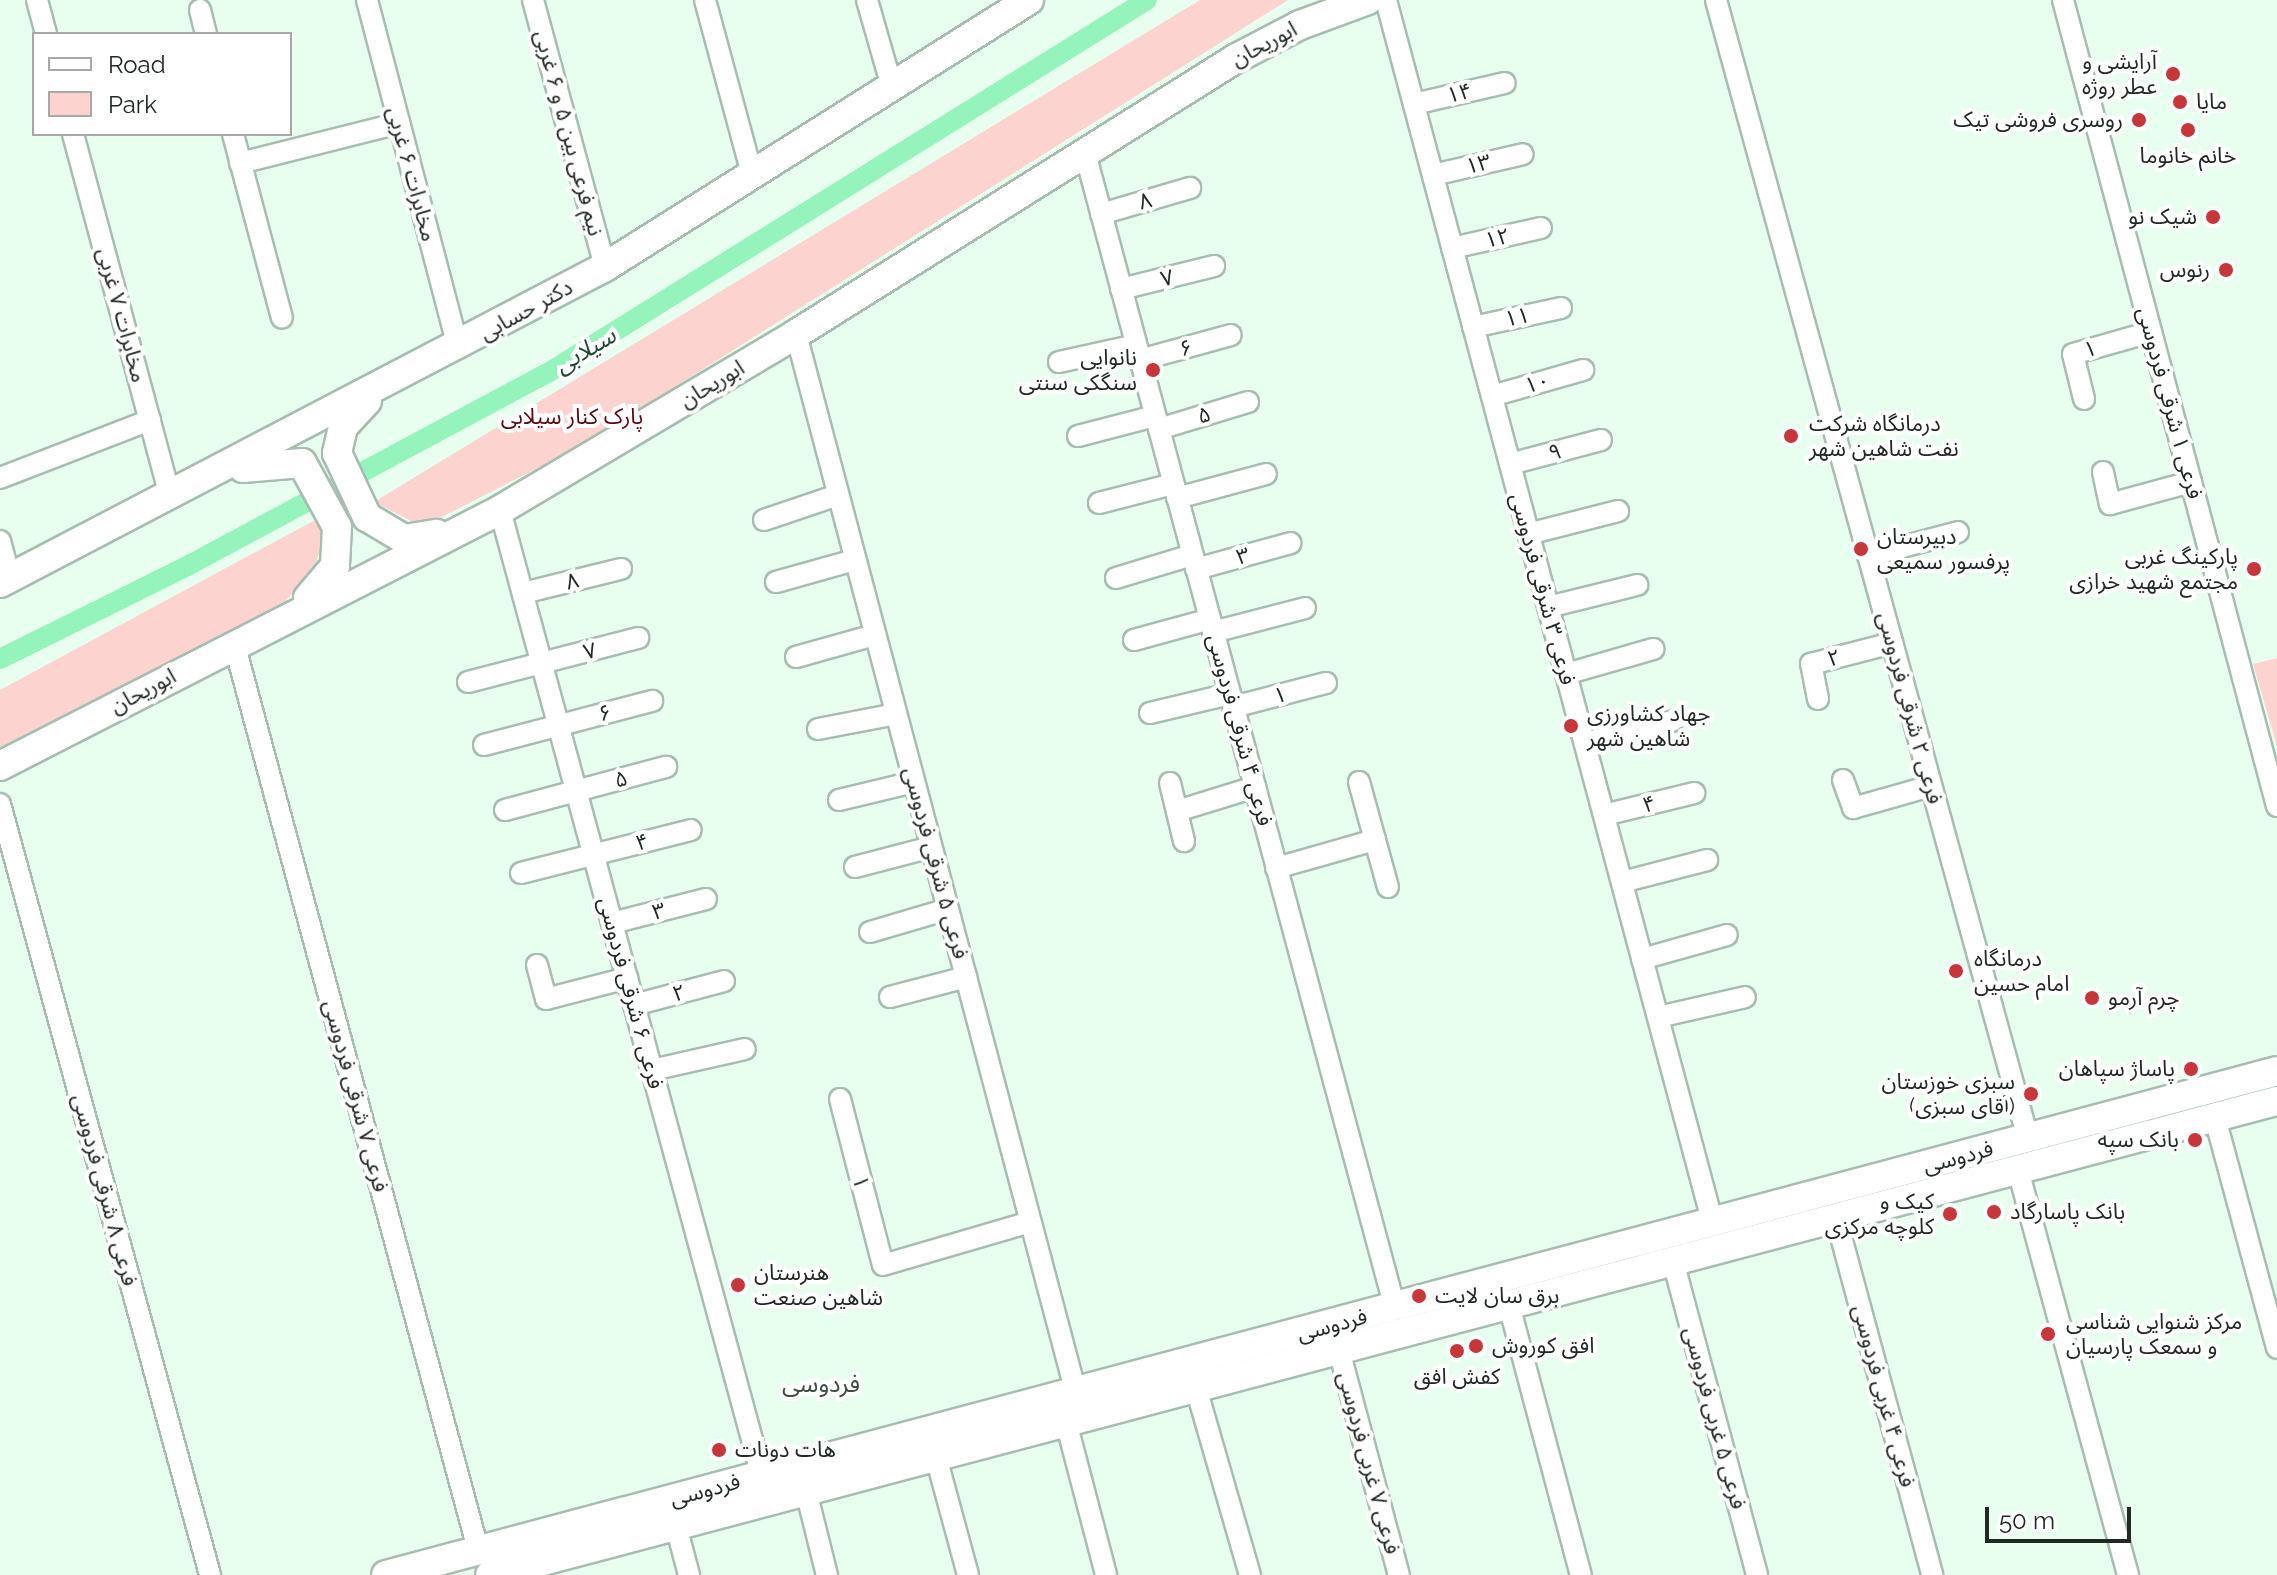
<!DOCTYPE html>
<meta charset="utf-8">
<style>
body{margin:0}
#map{position:relative;width:2277px;height:1575px;overflow:hidden;background:#e8fff0;font-family:Raleway,"Noto Sans Arabic",sans-serif}
div>[style]{position:absolute}
.green>*{inset:0;background:#fdd3d0}
.canal>*{height:20px;margin:-10px;padding:0 10px;transform-origin:10px;border-radius:10px;background:#95f3bc}
.roads{filter:drop-shadow(2px 0 #a7bdaf) drop-shadow(-2px 0 #a7bdaf) drop-shadow(0 2px #a7bdaf) drop-shadow(0 -2px #a7bdaf)}
.street>*{height:20px;margin:-10px;padding:0 10px;transform-origin:10px;border-radius:10px;background:#fff}
.secondary>*{height:28px;margin:-14px;padding:0 14px;transform-origin:14px;border-radius:14px;background:#fff}
.dots>*{width:22px;height:22px;translate:-50% -50%;box-sizing:border-box;border:4px solid #fff;border-radius:50%}
span{translate:-50% -50%;white-space:nowrap;text-align:center;line-height:1.15;-webkit-text-stroke:8px #fff;paint-order:stroke}
.street-label{font-size:22px;color:#212924}
.poi-label{font-size:22px;color:#212924}
.right{translate:-100% -50%;text-align:right}
.left{translate:0 -50%;text-align:left}
.park-label{font-size:22px;color:#5d040e}
.water-label{font-size:24px;color:#204832;font-style:italic}
.neighbourhood-label{font-size:24px;color:#3c4f43}
.legend{position:absolute;left:32px;top:32px;width:260px;height:104px;box-sizing:border-box;background:#fff;border:2px solid #a6a9a7;margin:0;padding:10px 14px;list-style:none;font-size:24px;color:#212924}
.legend li{display:flex;align-items:center;gap:16px;height:40px}
.legend b{width:40px;border:2px solid #a6a9a7}
.scale{position:absolute;left:1985px;top:1507px;width:146px;height:36px;box-sizing:border-box;border:4px solid #212924;border-top:0;padding-left:10px;font-size:24px;line-height:28px;white-space:nowrap;color:#212924;-webkit-text-stroke:6px #fff;paint-order:stroke}
</style>
<div id="map">
<div class="green">
<i style="clip-path:polygon(1200px 0,1288px 0,583px 445px,440px 518px,413px 522px,374px 502px)"></i>
<i style="clip-path:polygon(315px 520px,325px 532px,315px 566px,284px 603px,0 749px,0 690px)"></i>
<i style="clip-path:polygon(2277px 658px,2277px 746px,2253px 664px)"></i>
</div>
<div class="canal">
<i style="left:0;top:659px;width:213px;rotate:-26.4deg"></i>
<i style="left:191px;top:564px;width:414px;rotate:-28.2deg"></i>
<i style="left:556px;top:368px;width:696px;rotate:-31.91deg"></i>
</div>
<div class="roads">
<div class="street">
<i style="left:37px;top:0;width:35px;rotate:75deg"></i>
<i style="left:367px;top:0;width:360px;rotate:75.3deg"></i>
<i style="left:533px;top:0;width:277px;rotate:74.9deg"></i>
<i style="left:705px;top:0;width:180px;rotate:74.9deg"></i>
<i style="left:867px;top:0;width:91px;rotate:74deg"></i>
<i style="left:1386px;top:0;width:1267px;rotate:75.04deg"></i>
<i style="left:1716px;top:0;width:1180px;rotate:74.67deg"></i>
<i style="left:2063px;top:0;width:834px;rotate:75.13deg"></i>
<i style="left:200px;top:10px;width:25px;rotate:76deg"></i>
<i style="left:1414px;top:104px;width:93px;rotate:-13deg"></i>
<i style="left:73px;top:134px;width:375px;rotate:75deg"></i>
<i style="left:233px;top:134px;width:190px;rotate:75.1deg"></i>
<i style="left:1085px;top:153px;width:1196px;rotate:74.98deg"></i>
<i style="left:240px;top:163px;width:164px;rotate:-14.1deg"></i>
<i style="left:1433px;top:175px;width:92px;rotate:-13.1deg"></i>
<i style="left:1101px;top:214px;width:93px;rotate:-16.3deg"></i>
<i style="left:1452px;top:248px;width:91px;rotate:-12.7deg"></i>
<i style="left:1121px;top:289px;width:96px;rotate:-13.9deg"></i>
<i style="left:1473px;top:327px;width:90px;rotate:-12.2deg"></i>
<i style="left:796px;top:334px;width:1095px;rotate:75.19deg"></i>
<i style="left:1140px;top:360px;width:94px;rotate:-15.4deg"></i>
<i style="left:1059px;top:362px;width:79px;rotate:-12.4deg"></i>
<i style="left:1492px;top:396px;width:95px;rotate:-15.9deg"></i>
<i style="left:2084px;top:399px;width:46px;rotate:-103.7deg"></i>
<i style="left:2073px;top:354px;width:81px;rotate:-15.8deg"></i>
<i style="left:1159px;top:429px;width:93px;rotate:-16.9deg"></i>
<i style="left:1078px;top:436px;width:80px;rotate:-14.6deg"></i>
<i style="left:1510px;top:464px;width:94px;rotate:-14.8deg"></i>
<i style="left:2103px;top:472px;width:33px;rotate:78deg"></i>
<i style="left:2110px;top:504px;width:84px;rotate:-15.2deg"></i>
<i style="left:0;top:478px;width:161px;rotate:-21.1deg"></i>
<i style="left:1177px;top:498px;width:92px;rotate:-15.1deg"></i>
<i style="left:1099px;top:503px;width:76px;rotate:-14.4deg"></i>
<i style="left:500px;top:510px;width:1001px;rotate:74.83deg"></i>
<i style="left:764px;top:520px;width:78px;rotate:-18.7deg"></i>
<i style="left:1528px;top:534px;width:93px;rotate:-14.3deg"></i>
<i style="left:0;top:541px;width:38px;rotate:75deg"></i>
<i style="left:1868px;top:556px;width:93px;rotate:-14.9deg"></i>
<i style="left:1196px;top:569px;width:98px;rotate:-15.3deg"></i>
<i style="left:1116px;top:578px;width:79px;rotate:-16.8deg"></i>
<i style="left:776px;top:582px;width:82px;rotate:-15.6deg"></i>
<i style="left:523px;top:593px;width:101px;rotate:-13.8deg"></i>
<i style="left:1548px;top:607px;width:92px;rotate:-13.9deg"></i>
<i style="left:1213px;top:632px;width:95px;rotate:-14.6deg"></i>
<i style="left:1134px;top:640px;width:79px;rotate:-15.4deg"></i>
<i style="left:234px;top:643px;width:938px;rotate:74.93deg"></i>
<i style="left:796px;top:657px;width:82px;rotate:-15.6deg"></i>
<i style="left:1566px;top:674px;width:91px;rotate:-16deg"></i>
<i style="left:468px;top:682px;width:176px;rotate:-14.5deg"></i>
<i style="left:1818px;top:699px;width:36px;rotate:-101deg"></i>
<i style="left:1811px;top:664px;width:84px;rotate:-14.5deg"></i>
<i style="left:1233px;top:707px;width:96px;rotate:-14.5deg"></i>
<i style="left:1150px;top:713px;width:82px;rotate:-13.4deg"></i>
<i style="left:818px;top:729px;width:79px;rotate:-10.9deg"></i>
<i style="left:1585px;top:743px;width:90px;rotate:-14.2deg"></i>
<i style="left:484px;top:745px;width:174px;rotate:-14.7deg"></i>
<i style="left:1843px;top:780px;width:30px;rotate:70deg"></i>
<i style="left:1853px;top:808px;width:81px;rotate:-15.8deg"></i>
<i style="left:1359px;top:782px;width:109px;rotate:74.6deg"></i>
<i style="left:1170px;top:783px;width:60px;rotate:76.4deg"></i>
<i style="left:839px;top:800px;width:77px;rotate:-13.5deg"></i>
<i style="left:0;top:804px;width:799px;rotate:74.76deg"></i>
<i style="left:505px;top:810px;width:167px;rotate:-15deg"></i>
<i style="left:1177px;top:811px;width:82px;rotate:-17.1deg"></i>
<i style="left:1604px;top:815px;width:93px;rotate:-13.7deg"></i>
<i style="left:855px;top:867px;width:79px;rotate:-14.7deg"></i>
<i style="left:1276px;top:868px;width:103px;rotate:-15.8deg"></i>
<i style="left:521px;top:873px;width:175px;rotate:-14.2deg"></i>
<i style="left:1622px;top:882px;width:88px;rotate:-14.5deg"></i>
<i style="left:612px;top:923px;width:97px;rotate:-14.3deg"></i>
<i style="left:870px;top:932px;width:81px;rotate:-16.4deg"></i>
<i style="left:1642px;top:959px;width:88px;rotate:-15.8deg"></i>
<i style="left:537px;top:965px;width:35px;rotate:75deg"></i>
<i style="left:546px;top:999px;width:84px;rotate:-14.5deg"></i>
<i style="left:890px;top:997px;width:79px;rotate:-14.7deg"></i>
<i style="left:634px;top:1005px;width:93px;rotate:-14.9deg"></i>
<i style="left:1658px;top:1017px;width:89px;rotate:-12.9deg"></i>
<i style="left:652px;top:1070px;width:95px;rotate:-12.7deg"></i>
<i style="left:840px;top:1099px;width:171px;rotate:75.5deg"></i>
<i style="left:883px;top:1265px;width:153px;rotate:-16.3deg"></i>
<i style="left:2215px;top:1118px;width:238px;rotate:74.9deg"></i>
<i style="left:2018px;top:1170px;width:420px;rotate:74.8deg"></i>
<i style="left:1836px;top:1218px;width:370px;rotate:74.9deg"></i>
<i style="left:1673px;top:1261px;width:325px;rotate:75deg"></i>
<i style="left:1509px;top:1305px;width:279px;rotate:75.1deg"></i>
<i style="left:1339px;top:1350px;width:233px;rotate:75.1deg"></i>
<i style="left:1196px;top:1388px;width:195px;rotate:73.9deg"></i>
<i style="left:1066px;top:1422px;width:158px;rotate:75.3deg"></i>
<i style="left:936px;top:1457px;width:122px;rotate:74.8deg"></i>
<i style="left:806px;top:1491px;width:87px;rotate:76deg"></i>
<i style="left:676px;top:1526px;width:51px;rotate:75.1deg"></i>
</div>
<div class="secondary">
<i style="left:367px;top:401px;width:35px;rotate:133deg"></i>
<i style="left:343px;top:427px;width:27px;rotate:103deg"></i>
<i style="left:337px;top:453px;width:71px;rotate:64.9deg"></i>
<i style="left:367px;top:517px;width:43px;rotate:30.7deg"></i>
<i style="left:404px;top:539px;width:33px;rotate:-9deg"></i>
<i style="left:243px;top:468px;width:59px;rotate:-4.8deg"></i>
<i style="left:302px;top:463px;width:73px;rotate:61.3deg"></i>
<i style="left:337px;top:527px;width:39px;rotate:93deg"></i>
<i style="left:335px;top:566px;width:42px;rotate:130.2deg"></i>
<i style="left:0;top:583px;width:683px;rotate:-27.58deg"></i>
<i style="left:605px;top:267px;width:501px;rotate:-32.2deg"></i>
<i style="left:0;top:766px;width:562px;rotate:-27.11deg"></i>
<i style="left:500px;top:510px;width:344px;rotate:-30.7deg"></i>
<i style="left:796px;top:334px;width:518px;rotate:-32.06deg"></i>
<i style="left:1235px;top:59px;width:73px;rotate:-27.6deg"></i>
<i style="left:1300px;top:25px;width:72px;rotate:-20.2deg"></i>
<i style="left:386px;top:1575px;width:1957px;rotate:-14.92deg"></i>
<i style="left:490px;top:1575px;width:1849px;rotate:-14.86deg"></i>
</div>
</div>
<div class="dots">
<i style="left:2173px;top:74px;background:#c6363b"></i>
<i style="left:2180px;top:102px;background:#c6363b"></i>
<i style="left:2139px;top:120px;background:#c6363b"></i>
<i style="left:2188px;top:130px;background:#c6363b"></i>
<i style="left:2213px;top:217px;background:#c6363b"></i>
<i style="left:2226px;top:270px;background:#c6363b"></i>
<i style="left:1153px;top:370px;background:#c6363b"></i>
<i style="left:1791px;top:436px;background:#c6363b"></i>
<i style="left:1861px;top:549px;background:#c6363b"></i>
<i style="left:2254px;top:569px;background:#c6363b"></i>
<i style="left:1571px;top:726px;background:#c6363b"></i>
<i style="left:1956px;top:971px;background:#c6363b"></i>
<i style="left:2092px;top:998px;background:#c6363b"></i>
<i style="left:2191px;top:1069px;background:#c6363b"></i>
<i style="left:2031px;top:1094px;background:#c6363b"></i>
<i style="left:2195px;top:1140px;background:#c6363b"></i>
<i style="left:1994px;top:1212px;background:#c6363b"></i>
<i style="left:1950px;top:1214px;background:#c6363b"></i>
<i style="left:738px;top:1285px;background:#c6363b"></i>
<i style="left:1419px;top:1296px;background:#c6363b"></i>
<i style="left:2048px;top:1334px;background:#c6363b"></i>
<i style="left:1476px;top:1346px;background:#c6363b"></i>
<i style="left:1457px;top:1351px;background:#c6363b"></i>
<i style="left:719px;top:1450px;background:#c6363b"></i>
</div>
<div class="street-label">
<span style="left:1264px;top:44px;rotate:-28deg">ابوریحان</span>
<span style="left:1459px;top:93px;rotate:-13deg">۱۴</span>
<span style="left:569px;top:133px;rotate:75deg">نیم فرعی بین ۵ و ۶ غربی</span>
<span style="left:1478px;top:164px;rotate:-13deg">۱۳</span>
<span style="left:412px;top:174px;rotate:75deg">مخابرات ۶ غربی</span>
<span style="left:1145px;top:201px;rotate:-16deg">۸</span>
<span style="left:1497px;top:238px;rotate:-13deg">۱۲</span>
<span style="left:1167px;top:278px;rotate:-14deg">۷</span>
<span style="left:526px;top:310px;rotate:-29deg">دکتر حسابی</span>
<span style="left:122px;top:315px;rotate:75deg">مخابرات ۷ غربی</span>
<span style="left:1517px;top:317px;rotate:-12deg">۱۱</span>
<span style="left:1186px;top:348px;rotate:-15deg">۶</span>
<span style="left:2090px;top:349px;rotate:-16deg">۱</span>
<span style="left:1537px;top:383px;rotate:-16deg">۱۰</span>
<span style="left:712px;top:384px;rotate:-31deg">ابوریحان</span>
<span style="left:2170px;top:403px;rotate:75deg">فرعی ۱ شرقی فردوسی</span>
<span style="left:1204px;top:415px;rotate:-16deg">۵</span>
<span style="left:1555px;top:452px;rotate:-15deg">۹</span>
<span style="left:1243px;top:556px;rotate:-16deg">۳</span>
<span style="left:572px;top:581px;rotate:-14deg">۸</span>
<span style="left:1543px;top:589px;rotate:75deg">فرعی ۳ شرقی فردوسی</span>
<span style="left:590px;top:651px;rotate:-15deg">۷</span>
<span style="left:1834px;top:658px;rotate:-15deg">۲</span>
<span style="left:143px;top:691px;rotate:-28deg">ابوریحان</span>
<span style="left:1280px;top:695px;rotate:-15deg">۱</span>
<span style="left:1910px;top:708px;rotate:75deg">فرعی ۲ شرقی فردوسی</span>
<span style="left:605px;top:713px;rotate:-15deg">۶</span>
<span style="left:1240px;top:730px;rotate:75deg">فرعی ۴ شرقی فردوسی</span>
<span style="left:621px;top:779px;rotate:-15deg">۵</span>
<span style="left:1649px;top:804px;rotate:-14deg">۴</span>
<span style="left:642px;top:842px;rotate:-14deg">۴</span>
<span style="left:936px;top:863px;rotate:75deg">فرعی ۵ شرقی فردوسی</span>
<span style="left:659px;top:911px;rotate:-15deg">۳</span>
<span style="left:631px;top:993px;rotate:75deg">فرعی ۶ شرقی فردوسی</span>
<span style="left:679px;top:993px;rotate:-15deg">۲</span>
<span style="left:356px;top:1096px;rotate:75deg">فرعی ۷ شرقی فردوسی</span>
<span style="left:1958px;top:1157px;rotate:-15deg">فردوسی</span>
<span style="left:861px;top:1182px;rotate:75deg">۱</span>
<span style="left:105px;top:1190px;rotate:75deg">فرعی ۸ شرقی فردوسی</span>
<span style="left:1332px;top:1325px;rotate:-15deg">فردوسی</span>
<span style="left:1884px;top:1396px;rotate:75deg">فرعی ۴ غربی فردوسی</span>
<span style="left:1715px;top:1418px;rotate:75deg">فرعی ۵ غربی فردوسی</span>
<span style="left:1369px;top:1463px;rotate:75deg">فرعی ۷ غربی فردوسی</span>
<span style="left:705px;top:1490px;rotate:-15deg">فردوسی</span>
</div>
<div class="poi-label">
<span class="right" style="left:2157px;top:74px">آرایشی و<br>عطر روژه</span>
<span class="left" style="left:2196px;top:102px">مایا</span>
<span class="right" style="left:2123px;top:120px">روسری فروشی تیک</span>
<span style="left:2188px;top:156px">خانم خانوما</span>
<span class="right" style="left:2197px;top:217px">شیک نو</span>
<span class="right" style="left:2210px;top:270px">رنوس</span>
<span class="right" style="left:1137px;top:370px">نانوایی<br>سنگکی سنتی</span>
<span class="left" style="left:1809px;top:436px">درمانگاه شرکت<br>نفت شاهین شهر</span>
<span class="left" style="left:1877px;top:549px">دبیرستان<br>پرفسور سمیعی</span>
<span class="right" style="left:2238px;top:569px">پارکینگ غربی<br>مجتمع شهید خرازی</span>
<span class="left" style="left:1587px;top:726px">جهاد کشاورزی<br>شاهین شهر</span>
<span class="left" style="left:1974px;top:971px">درمانگاه<br>امام حسین</span>
<span class="left" style="left:2108px;top:998px">چرم آرمو</span>
<span class="right" style="left:2175px;top:1069px">پاساژ سپاهان</span>
<span class="right" style="left:2015px;top:1094px">سبزی خوزستان<br>(آقای سبزی)</span>
<span class="right" style="left:2179px;top:1140px">بانک سپه</span>
<span class="right" style="left:1934px;top:1214px">کیک و<br>کلوچه مرکزی</span>
<span class="left" style="left:2010px;top:1212px">بانک پاسارگاد</span>
<span class="left" style="left:754px;top:1285px">هنرستان<br>شاهین صنعت</span>
<span class="left" style="left:1435px;top:1296px">برق سان لایت</span>
<span class="left" style="left:2066px;top:1334px">مرکز شنوایی شناسی<br>و سمعک پارسیان</span>
<span class="left" style="left:1492px;top:1346px">افق کوروش</span>
<span style="left:1457px;top:1377px">کفش افق</span>
<span class="left" style="left:735px;top:1450px">هات دونات</span>
</div>
<div class="park-label">
<span style="left:572px;top:417px">پارک کنار سیلابی</span>
</div>
<div class="water-label">
<span style="left:585px;top:350px;rotate:-31deg">سیلابی</span>
</div>
<div class="neighbourhood-label">
<span style="left:821px;top:1384px">فردوسی</span>
</div>
<ul class="legend">
<li><b style="height:10px;background:#fff"></b>Road</li>
<li><b style="height:22px;background:#fdd3d0"></b>Park</li>
</ul>
<div class="scale">50 m</div>
</div>
